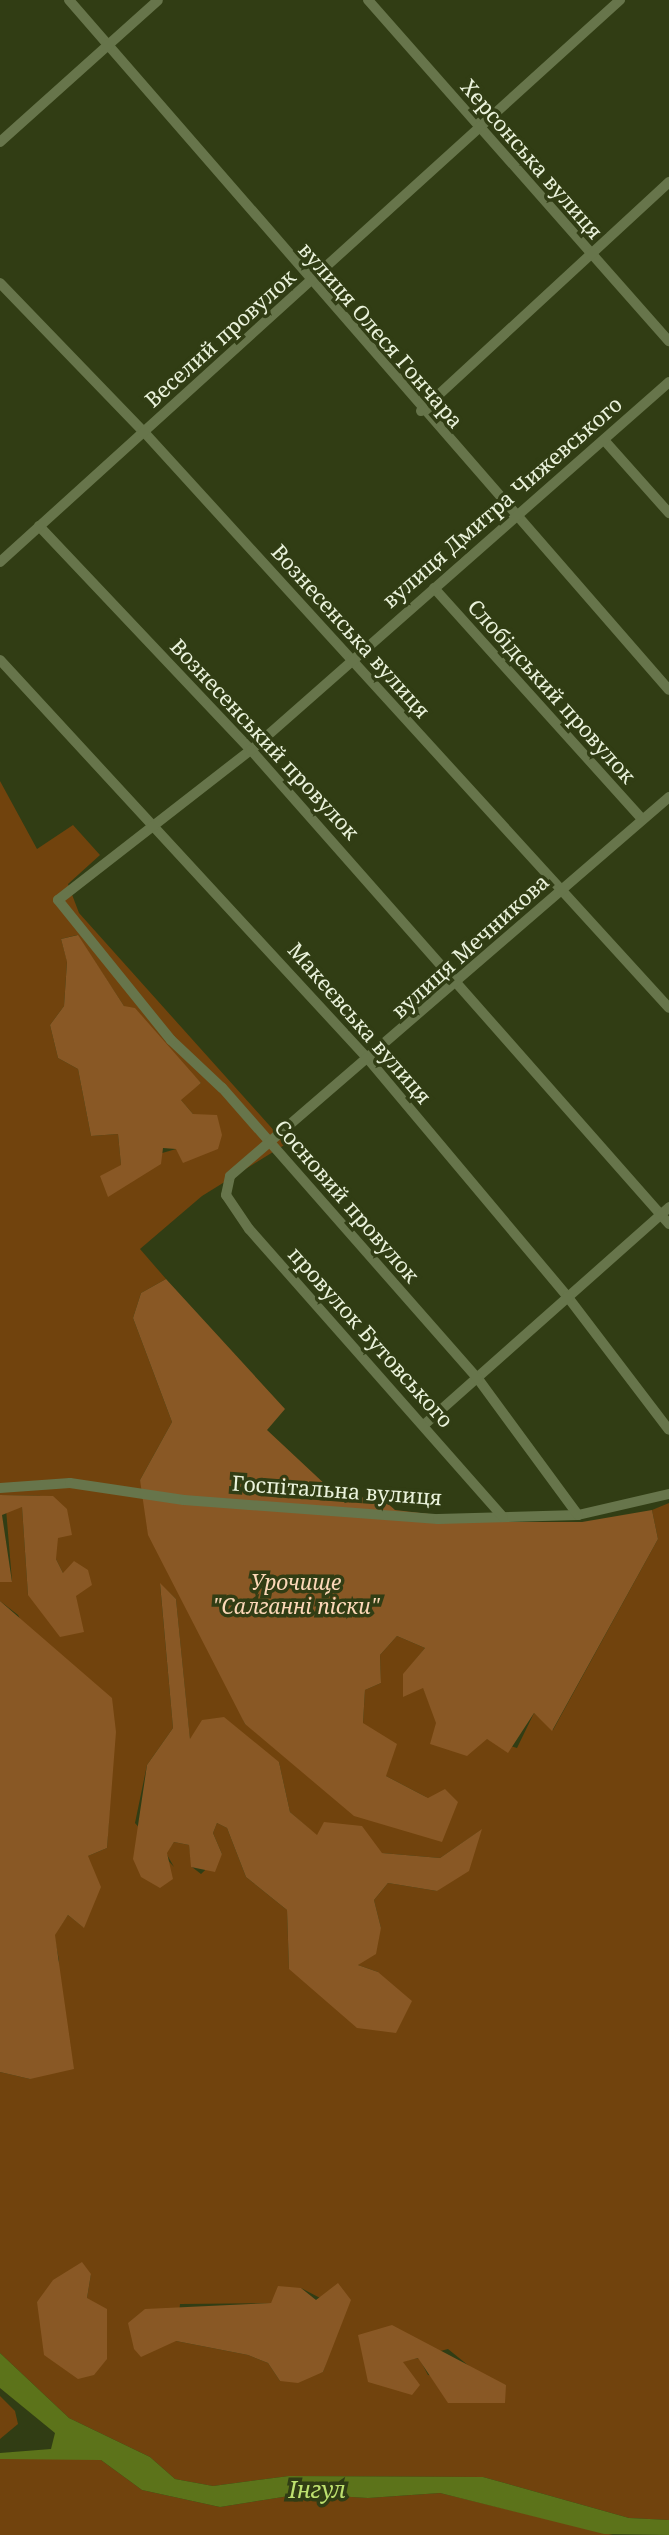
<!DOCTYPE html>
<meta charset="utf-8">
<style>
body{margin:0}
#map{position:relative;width:669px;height:2535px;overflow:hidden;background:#313d14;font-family:"Noto Serif",serif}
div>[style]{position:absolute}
.green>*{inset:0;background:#71430d}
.forest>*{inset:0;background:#895825}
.water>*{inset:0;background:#5c731a}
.minor>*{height:10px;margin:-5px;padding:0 5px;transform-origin:5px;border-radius:5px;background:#67754b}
span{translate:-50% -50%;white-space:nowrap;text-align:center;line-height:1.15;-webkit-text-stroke:7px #313d14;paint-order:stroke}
.street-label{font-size:21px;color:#eaf2db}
.park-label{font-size:21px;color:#fcd8b8;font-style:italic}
.water-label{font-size:23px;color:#bee16f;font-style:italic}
</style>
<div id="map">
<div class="green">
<i style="clip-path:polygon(evenodd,0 781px,37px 849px,73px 825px,100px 855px,68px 884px,79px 913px,286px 1144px,202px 1196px,140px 1249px,166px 1279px,141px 1293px,133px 1318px,172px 1422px,140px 1480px,245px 1724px,428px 1798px,386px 1776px,363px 1723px,365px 1690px,381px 1683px,380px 1655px,397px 1636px,425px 1648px,404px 1674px,403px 1696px,423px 1687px,437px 1723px,431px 1744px,487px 1739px,517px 1748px,534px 1713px,553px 1730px,658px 1539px,652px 1510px,669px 1503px,669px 2520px,629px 2518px,483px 2477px,289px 2476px,213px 2486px,175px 2479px,150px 2457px,69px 2418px,0 2353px,0 2072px,30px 2079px,59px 1960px,54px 1935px,68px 1915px,83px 1927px,88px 1856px,107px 1848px,110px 1798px,18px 1615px,0 1601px,0 1582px,12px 1581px,6px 1509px,22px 1507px,28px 1595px,63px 1573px,56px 1559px,53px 1496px,0 1495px,0 781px,77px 935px,124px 1006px,201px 1083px,180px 1099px,193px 1114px,176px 1149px,121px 1165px,118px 1134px,91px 1136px,78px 1069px,58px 1058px,50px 1025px,64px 1006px,67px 961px,61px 939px,77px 935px,0 781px,160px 1584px,176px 1599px,190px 1740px,279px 1762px,290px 1812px,317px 1836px,382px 1853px,440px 1858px,481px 1830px,437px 1891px,388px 1883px,374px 1900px,381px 1928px,358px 1965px,378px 1972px,289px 1969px,287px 1910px,246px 1877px,227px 1828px,217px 1823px,213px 1833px,222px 1854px,201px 1874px,192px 1867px,189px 1845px,174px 1842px,166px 1853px,174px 1867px,135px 1823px,147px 1765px,173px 1728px,160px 1584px,0 781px,91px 2274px,87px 2298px,37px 2302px,91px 2274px,0 781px,301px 2288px,343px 2310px,323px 2372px,280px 2381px,268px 2363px,248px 2355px,176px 2341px,180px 2304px,271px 2303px,301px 2288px,0 781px,448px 2349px,485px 2379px,506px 2385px,428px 2375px,419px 2358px,403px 2361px,448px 2349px)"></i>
<i style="clip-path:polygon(0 2396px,15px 2411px,18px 2424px,0 2439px)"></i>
<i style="clip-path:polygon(82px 2456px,101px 2460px,142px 2490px,220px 2507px,302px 2494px,368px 2498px,440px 2493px,613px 2535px,0 2535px,0 2459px)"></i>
</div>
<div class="forest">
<i style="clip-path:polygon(78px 935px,124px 1006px,135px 1008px,201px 1083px,181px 1100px,193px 1114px,217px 1115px,222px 1135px,218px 1149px,183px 1163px,176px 1149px,163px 1148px,161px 1164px,108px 1197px,100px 1176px,121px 1165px,118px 1134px,91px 1136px,78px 1069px,58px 1058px,50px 1025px,64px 1006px,67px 962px,61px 939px)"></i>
<i style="clip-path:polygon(166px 1279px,285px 1409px,267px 1430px,345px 1503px,376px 1493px,395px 1510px,497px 1522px,582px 1522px,652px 1510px,658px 1539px,552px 1731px,534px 1713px,508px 1753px,487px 1739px,467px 1756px,430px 1744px,436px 1723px,423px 1688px,403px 1697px,403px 1674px,425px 1648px,397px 1636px,380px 1655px,381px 1683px,365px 1690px,363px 1723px,397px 1744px,386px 1776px,428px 1798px,445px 1789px,458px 1802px,442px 1842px,354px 1816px,245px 1724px,148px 1535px,140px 1480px,172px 1422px,133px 1318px,141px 1293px)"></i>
<i style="clip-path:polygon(0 1495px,53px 1496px,67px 1509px,72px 1535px,58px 1538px,56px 1559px,63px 1573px,74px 1561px,88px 1570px,92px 1585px,76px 1596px,84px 1632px,60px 1637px,28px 1595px,22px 1507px,2px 1515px,12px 1582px,0 1582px)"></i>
<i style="clip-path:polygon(160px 1583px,176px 1599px,190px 1739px,202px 1720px,224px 1717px,279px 1762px,290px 1812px,317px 1835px,324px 1822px,362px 1826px,382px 1853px,440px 1858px,482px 1829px,469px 1871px,437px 1891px,388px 1883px,374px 1900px,381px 1928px,376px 1954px,358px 1965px,378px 1972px,412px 2001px,396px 2033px,357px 2028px,289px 1969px,287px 1910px,246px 1877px,227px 1828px,217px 1823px,213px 1833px,222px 1854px,215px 1872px,191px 1867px,189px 1845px,174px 1842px,167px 1853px,173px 1879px,160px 1888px,141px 1877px,133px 1859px,147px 1765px,173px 1728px)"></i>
<i style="clip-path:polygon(0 1601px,112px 1698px,116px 1732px,107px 1848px,88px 1856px,101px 1887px,84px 1928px,68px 1915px,55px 1935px,74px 2069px,30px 2079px,0 2072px)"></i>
<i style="clip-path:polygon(82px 2262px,91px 2274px,87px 2298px,107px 2309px,107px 2359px,94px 2375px,78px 2379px,44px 2355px,37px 2302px,53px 2280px)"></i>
<i style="clip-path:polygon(338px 2283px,351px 2300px,323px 2372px,298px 2383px,280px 2381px,268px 2363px,248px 2355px,176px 2341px,141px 2357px,134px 2349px,128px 2323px,145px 2309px,271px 2303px,278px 2286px,301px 2288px,316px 2300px)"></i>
<i style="clip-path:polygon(392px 2325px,506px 2385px,505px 2403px,448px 2403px,418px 2358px,403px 2362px,420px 2385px,412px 2395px,368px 2382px,358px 2335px)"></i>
</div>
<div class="water">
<i style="clip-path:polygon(0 2353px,69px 2418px,150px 2457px,175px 2479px,213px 2486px,289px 2476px,483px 2477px,629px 2518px,669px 2520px,669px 2535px,604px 2534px,440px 2493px,368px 2498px,302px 2494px,220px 2507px,142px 2490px,101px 2460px,0 2459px,0 2453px,51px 2449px,55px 2433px,0 2388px)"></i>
</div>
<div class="minor">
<i style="left:69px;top:0;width:914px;rotate:48.99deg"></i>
<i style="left:368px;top:0;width:455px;rotate:48.6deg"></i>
<i style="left:0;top:142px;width:212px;rotate:-41.9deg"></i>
<i style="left:0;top:283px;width:207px;rotate:46deg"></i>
<i style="left:144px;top:432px;width:779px;rotate:47.65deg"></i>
<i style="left:421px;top:411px;width:338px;rotate:-42.7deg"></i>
<i style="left:604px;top:440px;width:98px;rotate:48.3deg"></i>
<i style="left:39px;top:526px;width:308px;rotate:46.6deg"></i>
<i style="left:251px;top:750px;width:632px;rotate:48.59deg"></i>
<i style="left:0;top:562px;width:837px;rotate:-42.19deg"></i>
<i style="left:434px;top:588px;width:311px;rotate:48deg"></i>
<i style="left:0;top:660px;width:544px;rotate:47.31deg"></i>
<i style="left:369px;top:1060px;width:308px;rotate:50deg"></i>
<i style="left:567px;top:1296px;width:168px;rotate:52.7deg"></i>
<i style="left:425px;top:1424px;width:327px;rotate:-41.6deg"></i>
<i style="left:0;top:1488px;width:70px;rotate:-4.1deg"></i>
<i style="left:70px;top:1483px;width:115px;rotate:8.5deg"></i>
<i style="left:184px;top:1500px;width:255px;rotate:4.3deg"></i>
<i style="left:438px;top:1519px;width:140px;rotate:-1.6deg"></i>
<i style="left:578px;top:1515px;width:93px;rotate:-13deg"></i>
<i style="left:578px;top:1515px;width:169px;rotate:-126.3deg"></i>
<i style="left:478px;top:1379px;width:388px;rotate:-131.3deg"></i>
<i style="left:222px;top:1088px;width:70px;rotate:-136.7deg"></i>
<i style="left:171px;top:1040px;width:180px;rotate:-128.9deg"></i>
<i style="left:58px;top:900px;width:244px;rotate:-37.9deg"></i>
<i style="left:251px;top:750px;width:557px;rotate:-41.36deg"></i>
<i style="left:503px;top:1517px;width:384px;rotate:-131.4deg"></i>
<i style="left:249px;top:1229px;width:41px;rotate:-124.1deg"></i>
<i style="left:226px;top:1195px;width:19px;rotate:-78deg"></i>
<i style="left:230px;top:1176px;width:580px;rotate:-40.8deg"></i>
</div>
<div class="street-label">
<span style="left:532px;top:159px;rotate:49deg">Херсонська вулиця</span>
<span style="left:381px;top:335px;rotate:49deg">вулиця Олеся Гончара</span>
<span style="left:220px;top:338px;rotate:-42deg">Веселий провулок</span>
<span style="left:502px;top:502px;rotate:-41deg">вулиця Дмитра Чижевського</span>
<span style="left:351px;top:631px;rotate:48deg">Вознесенська вулиця</span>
<span style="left:552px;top:691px;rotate:48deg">Слобідський провулок</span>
<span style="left:265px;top:739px;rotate:47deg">Вознесенський провулок</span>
<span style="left:470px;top:946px;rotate:-42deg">вулиця Мечникова</span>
<span style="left:360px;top:1023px;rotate:49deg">Макеєвська вулиця</span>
<span style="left:347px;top:1201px;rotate:49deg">Сосновий провулок</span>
<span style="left:371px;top:1337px;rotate:48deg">провулок Бутовського</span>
<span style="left:337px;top:1490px;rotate:4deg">Госпітальна вулиця</span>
</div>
<div class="park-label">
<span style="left:296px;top:1594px">Урочище<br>"Салганні піски"</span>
</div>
<div class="water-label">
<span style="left:317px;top:2489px">Інгул</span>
</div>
</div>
